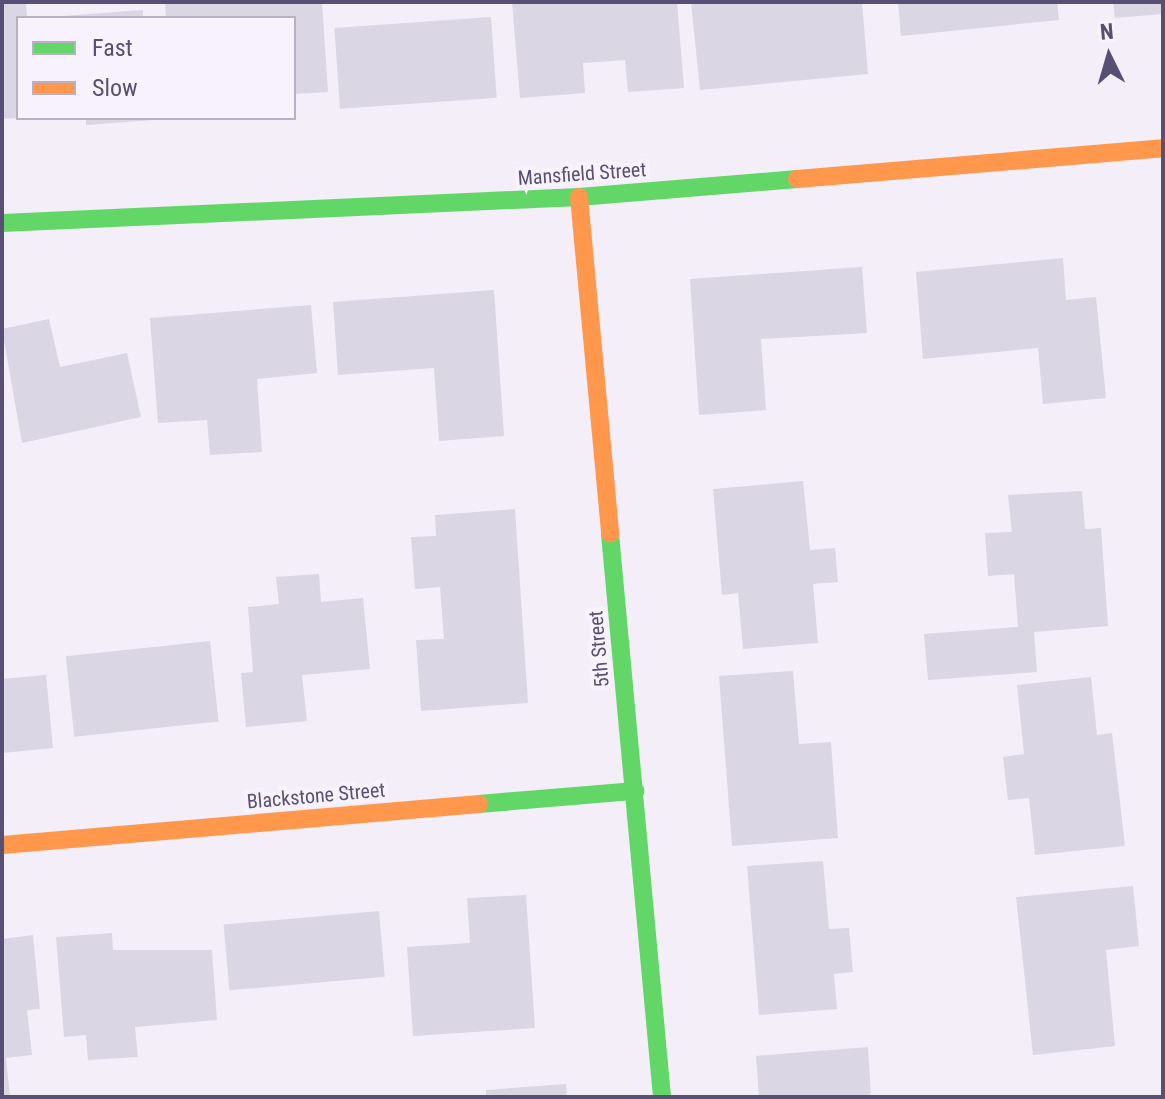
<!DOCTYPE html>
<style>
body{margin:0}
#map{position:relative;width:1165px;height:1099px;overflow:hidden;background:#f3eef8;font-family:"Roboto Condensed",sans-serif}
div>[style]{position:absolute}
.building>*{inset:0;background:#dbd6e4;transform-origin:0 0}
.fast>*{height:18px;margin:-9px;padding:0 9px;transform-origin:9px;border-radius:9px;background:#63d668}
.slow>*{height:18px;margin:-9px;padding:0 9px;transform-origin:9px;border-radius:9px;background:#ff974d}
span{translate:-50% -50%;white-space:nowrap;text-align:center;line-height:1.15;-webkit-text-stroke:8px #f7f2fd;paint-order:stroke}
.street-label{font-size:20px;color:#585074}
.frame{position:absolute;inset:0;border:4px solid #585074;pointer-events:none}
.legend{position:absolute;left:16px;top:16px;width:280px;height:104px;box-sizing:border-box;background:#f7f2fd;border:2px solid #b7b1c6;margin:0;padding:10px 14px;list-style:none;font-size:24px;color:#585074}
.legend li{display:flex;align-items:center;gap:16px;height:40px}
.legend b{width:40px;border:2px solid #b7b1c6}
.north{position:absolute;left:1069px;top:16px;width:80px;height:80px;-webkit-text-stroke:6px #f7f2fd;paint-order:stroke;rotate:355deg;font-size:22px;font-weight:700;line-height:32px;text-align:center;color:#585074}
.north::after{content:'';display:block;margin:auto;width:28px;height:36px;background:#585074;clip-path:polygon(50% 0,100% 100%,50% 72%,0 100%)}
</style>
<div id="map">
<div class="building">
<i style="clip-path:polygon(13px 2px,26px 2px,27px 18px,18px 18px,18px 118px,2px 119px,2px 3px)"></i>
<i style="clip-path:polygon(165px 2px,322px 2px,328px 92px,294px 94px,294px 18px,166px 18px)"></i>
<i style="clip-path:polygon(512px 2px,677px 2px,684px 88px,628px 92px,625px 60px,583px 63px,585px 93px,520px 98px)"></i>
<i style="clip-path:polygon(691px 2px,862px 2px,868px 74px,700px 90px)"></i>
<i style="clip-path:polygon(898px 2px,1057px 2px,1059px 20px,901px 36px)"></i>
<i style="clip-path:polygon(1113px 2px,1163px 2px,1163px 14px,1115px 18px)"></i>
<i style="clip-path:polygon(143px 10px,143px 18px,63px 18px,63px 16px)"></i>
<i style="left:491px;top:17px;width:81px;height:157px;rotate:86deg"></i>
<i style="clip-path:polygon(86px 118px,154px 118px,154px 120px,86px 125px)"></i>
<i style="clip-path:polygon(1063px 258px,1066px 300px,1096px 297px,1106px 398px,1043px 404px,1038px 348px,923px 359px,916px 272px)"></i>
<i style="clip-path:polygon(862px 267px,867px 333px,761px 339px,766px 410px,699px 415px,690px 279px)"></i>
<i style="clip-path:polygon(494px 290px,504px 436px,439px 441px,434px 368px,338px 375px,333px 302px)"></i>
<i style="clip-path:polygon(311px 305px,317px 373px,257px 379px,262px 452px,210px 455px,207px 420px,158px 423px,150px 318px)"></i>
<i style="clip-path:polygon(49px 319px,60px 367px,127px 353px,141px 417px,22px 443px,2px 329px)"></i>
<i style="clip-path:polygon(803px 481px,810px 550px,835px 548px,838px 582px,813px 584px,818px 643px,743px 649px,738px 593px,722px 595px,713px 489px)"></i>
<i style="clip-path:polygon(1082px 491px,1085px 529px,1101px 528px,1108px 626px,1034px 632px,1037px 672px,928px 680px,924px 634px,1018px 627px,1014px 574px,988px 576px,985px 533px,1012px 532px,1008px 495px)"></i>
<i style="clip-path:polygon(515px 509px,528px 703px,421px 711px,416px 640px,444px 639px,440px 587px,415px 589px,411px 537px,436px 536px,435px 515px)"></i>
<i style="clip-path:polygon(319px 574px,321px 602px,363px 598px,370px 669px,302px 675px,307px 721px,246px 727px,241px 673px,253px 672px,248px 607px,279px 604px,276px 577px)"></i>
<i style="left:210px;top:641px;width:81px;height:145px;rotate:84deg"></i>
<i style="clip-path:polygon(793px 671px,799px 744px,831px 742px,838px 838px,732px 846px,719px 676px)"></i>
<i style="clip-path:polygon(46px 675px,53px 748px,2px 753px,2px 679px)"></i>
<i style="clip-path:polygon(1091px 677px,1097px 735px,1112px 733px,1125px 846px,1035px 855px,1029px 798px,1008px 800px,1003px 757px,1024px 754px,1017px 685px)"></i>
<i style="clip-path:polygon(823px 861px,829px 929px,849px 928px,853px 972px,834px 974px,837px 1009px,759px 1015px,747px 866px)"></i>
<i style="clip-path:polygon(1133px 886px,1139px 946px,1106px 950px,1115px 1046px,1033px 1055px,1016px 897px)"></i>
<i style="clip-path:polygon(526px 895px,535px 1028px,413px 1036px,407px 947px,470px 943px,467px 898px)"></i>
<i style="left:379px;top:911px;width:66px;height:156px;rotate:85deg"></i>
<i style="clip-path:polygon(112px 933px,113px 950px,212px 950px,217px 1020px,135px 1027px,138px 1057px,88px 1060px,86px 1035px,64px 1037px,56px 937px)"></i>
<i style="clip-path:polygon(33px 935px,40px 1009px,27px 1010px,32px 1055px,6px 1058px,10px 1096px,2px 1097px,2px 939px)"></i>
<i style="clip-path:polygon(868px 1047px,871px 1097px,759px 1097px,756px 1056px)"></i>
<i style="clip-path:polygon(566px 1084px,567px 1097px,486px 1097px,486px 1090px)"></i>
</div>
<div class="fast">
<i style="left:2px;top:223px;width:578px;rotate:-2.58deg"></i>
<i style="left:579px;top:197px;width:219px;rotate:-4.7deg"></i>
<i style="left:610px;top:534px;width:565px;rotate:84.72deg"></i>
<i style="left:479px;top:804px;width:157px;rotate:-4.8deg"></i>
</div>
<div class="slow">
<i style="left:797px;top:179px;width:367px;rotate:-4.8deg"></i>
<i style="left:579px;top:197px;width:338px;rotate:84.7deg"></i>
<i style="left:2px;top:845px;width:479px;rotate:-4.9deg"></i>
</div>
<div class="street-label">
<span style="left:582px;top:174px;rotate:-4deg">Mansfield Street</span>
<span style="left:599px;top:649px;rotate:-95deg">5th Street</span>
<span style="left:316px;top:796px;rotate:-5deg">Blackstone Street</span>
</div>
<div class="frame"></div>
<ul class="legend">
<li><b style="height:10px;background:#63d668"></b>Fast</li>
<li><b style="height:10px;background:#ff974d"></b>Slow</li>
</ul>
<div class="north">N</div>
</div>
